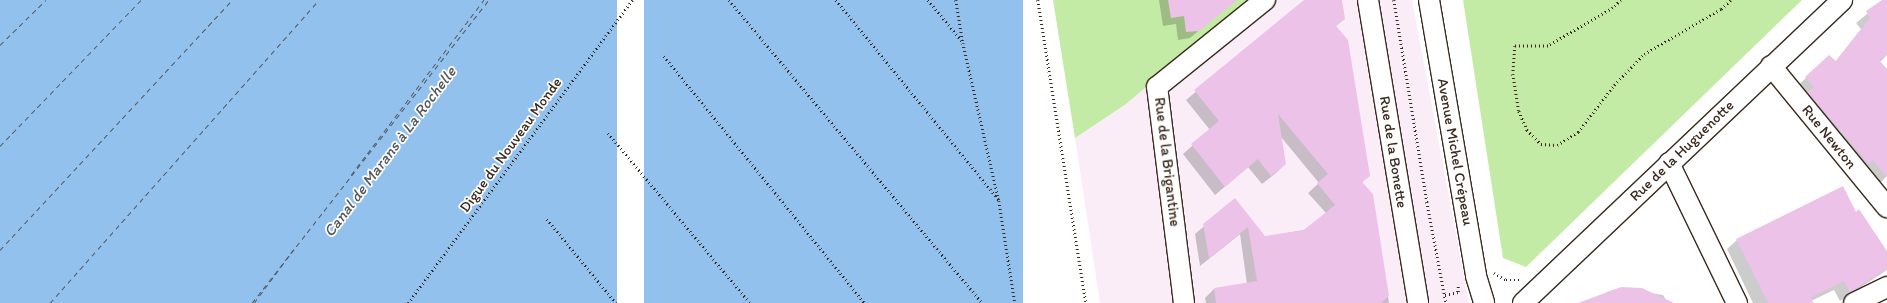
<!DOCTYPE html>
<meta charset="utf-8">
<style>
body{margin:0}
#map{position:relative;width:1887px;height:303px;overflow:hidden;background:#fff;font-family:Itim,sans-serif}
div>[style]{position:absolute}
.built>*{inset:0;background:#faedf8}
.green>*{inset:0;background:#c4eba6}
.water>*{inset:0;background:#91c1ec;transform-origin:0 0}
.pier>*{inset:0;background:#fff;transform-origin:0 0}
.shadow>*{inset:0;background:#0003}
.ferry>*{height:1px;margin-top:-0.5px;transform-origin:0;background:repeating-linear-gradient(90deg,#55575c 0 5px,transparent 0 9px)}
.building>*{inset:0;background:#edc2e9}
.path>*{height:2.5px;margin-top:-1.25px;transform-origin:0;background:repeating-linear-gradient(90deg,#3b2a1e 0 1px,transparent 0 4px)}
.roads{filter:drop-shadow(1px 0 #3b2a1e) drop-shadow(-1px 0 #3b2a1e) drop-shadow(0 1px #3b2a1e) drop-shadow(0 -1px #3b2a1e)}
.minor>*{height:20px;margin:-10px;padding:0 10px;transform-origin:10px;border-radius:10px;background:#fff}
span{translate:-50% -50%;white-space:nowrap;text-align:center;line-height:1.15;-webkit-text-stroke:3.5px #fff;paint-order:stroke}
.street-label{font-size:15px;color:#3b2a1e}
.water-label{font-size:16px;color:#55575c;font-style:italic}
</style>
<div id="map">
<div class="built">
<i style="clip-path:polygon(1251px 0,1412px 0,1469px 303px,1100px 303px,1075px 138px,1126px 104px)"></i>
</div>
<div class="green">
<i style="clip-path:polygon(1053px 0,1250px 0,1126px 104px,1075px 138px)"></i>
<i style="clip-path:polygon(1463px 0,1802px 0,1526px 267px,1503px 258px)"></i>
</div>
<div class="water">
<i style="left:0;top:0;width:1023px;height:303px"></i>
</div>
<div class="pier">
<i style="left:617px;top:0;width:27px;height:376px"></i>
</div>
<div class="shadow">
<i style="clip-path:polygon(1159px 0,1235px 0,1190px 38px,1178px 40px,1176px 24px,1163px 26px)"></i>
<i style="clip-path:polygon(1306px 0,1340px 0,1344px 19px,1335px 27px,1369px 176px,1362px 182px,1372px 195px,1389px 303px,1206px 303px,1205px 298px,1214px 289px,1247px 284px,1240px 234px,1200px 266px,1195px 234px,1235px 200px,1265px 237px,1304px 230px,1326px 213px,1308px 193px,1319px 183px,1281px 137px,1285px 164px,1276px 173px,1262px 184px,1248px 167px,1215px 195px,1183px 154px,1210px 130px,1186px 100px)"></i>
<i style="clip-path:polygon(1884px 0,1887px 0,1887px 55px,1880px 62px,1887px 71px,1887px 176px,1876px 187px,1795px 88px,1806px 78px,1835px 62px,1861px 29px,1856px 23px)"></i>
<i style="clip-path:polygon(1859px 220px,1887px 253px,1887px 270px,1840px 301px,1834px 290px,1811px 301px,1812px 303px,1753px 303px,1727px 249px,1737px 240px)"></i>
<i style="clip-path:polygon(1621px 288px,1663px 295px,1668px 303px,1591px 303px,1607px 292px)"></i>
</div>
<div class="ferry">
<i style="left:0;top:45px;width:64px;rotate:-44.4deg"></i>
<i style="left:0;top:146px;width:203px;rotate:-46deg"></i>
<i style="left:351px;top:175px;width:220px;rotate:-52.8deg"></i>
<i style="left:0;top:250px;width:341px;rotate:-47.1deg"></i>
<i style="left:50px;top:303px;width:405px;rotate:-48.4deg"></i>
<i style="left:252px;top:303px;width:385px;rotate:-52deg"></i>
<i style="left:254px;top:303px;width:67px;rotate:-53.5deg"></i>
</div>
<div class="building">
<i style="clip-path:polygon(1168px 0,1237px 0,1199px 31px,1186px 32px,1184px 16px,1171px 18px)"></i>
<i style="clip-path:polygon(1304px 0,1342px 0,1345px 19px,1336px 26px,1348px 40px,1370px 176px,1362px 182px,1373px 194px,1389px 296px,1381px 303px,1216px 303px,1214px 288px,1257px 281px,1248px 227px,1209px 258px,1203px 224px,1235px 198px,1265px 236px,1304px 230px,1335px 205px,1317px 183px,1328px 174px,1278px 114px,1286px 164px,1271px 176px,1258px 159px,1225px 187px,1191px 144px,1219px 121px,1194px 90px)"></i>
<i style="clip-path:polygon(1882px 0,1887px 0,1887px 55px,1879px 60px,1887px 69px,1887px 177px,1873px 160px,1869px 164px,1807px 92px,1814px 87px,1805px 77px,1829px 55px,1836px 61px,1870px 18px,1866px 11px)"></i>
<i style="clip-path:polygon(1843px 186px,1856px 212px,1859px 209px,1887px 251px,1887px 269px,1850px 292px,1844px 281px,1811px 297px,1813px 303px,1768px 303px,1736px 239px)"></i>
<i style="clip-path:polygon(1621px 287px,1642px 288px,1674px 303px,1578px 303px)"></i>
</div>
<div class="path">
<i style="left:729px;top:0;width:395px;rotate:50.1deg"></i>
<i style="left:836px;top:0;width:258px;rotate:50.8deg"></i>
<i style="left:928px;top:0;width:55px;rotate:50.2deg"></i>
<i style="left:956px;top:0;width:44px;rotate:80.8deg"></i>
<i style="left:963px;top:43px;width:162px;rotate:77.2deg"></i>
<i style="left:999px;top:201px;width:103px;rotate:81.1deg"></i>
<i style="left:1038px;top:0;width:307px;rotate:81deg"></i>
<i style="left:1394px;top:0;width:205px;rotate:80.7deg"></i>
<i style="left:1427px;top:202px;width:103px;rotate:79.3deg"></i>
<i style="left:1621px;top:0;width:11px;rotate:135deg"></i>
<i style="left:1613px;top:8px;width:75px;rotate:149.7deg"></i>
<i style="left:1548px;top:46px;width:33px;rotate:180deg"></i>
<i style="left:1515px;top:46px;width:28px;rotate:94deg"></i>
<i style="left:1513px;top:74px;width:37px;rotate:81deg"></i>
<i style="left:1519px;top:111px;width:21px;rotate:67deg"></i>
<i style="left:1527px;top:130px;width:20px;rotate:45deg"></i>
<i style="left:1541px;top:144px;width:16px;rotate:4deg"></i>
<i style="left:1557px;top:145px;width:25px;rotate:-32deg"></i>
<i style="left:1578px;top:132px;width:59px;rotate:-52.5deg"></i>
<i style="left:1614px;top:85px;width:43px;rotate:-45.9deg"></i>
<i style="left:1644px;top:54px;width:89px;rotate:-30.3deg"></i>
<i style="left:1721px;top:9px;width:13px;rotate:-42deg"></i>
<i style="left:664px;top:56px;width:318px;rotate:50.9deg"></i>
<i style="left:608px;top:133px;width:222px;rotate:50.1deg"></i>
<i style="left:547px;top:219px;width:109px;rotate:50.6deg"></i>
<i style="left:1494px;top:273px;width:14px;rotate:30deg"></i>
<i style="left:1506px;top:280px;width:13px"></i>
<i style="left:1445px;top:295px;width:13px;rotate:-13deg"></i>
<i style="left:1458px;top:292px;width:6px;rotate:-90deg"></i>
<i style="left:408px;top:303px;width:377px;rotate:-53.5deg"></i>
</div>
<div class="roads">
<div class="minor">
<i style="left:1368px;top:0;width:307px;rotate:80.6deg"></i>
<i style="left:1429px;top:0;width:280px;rotate:80.3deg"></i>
<i style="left:1476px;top:276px;width:28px;rotate:73deg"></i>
<i style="left:1771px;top:66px;width:183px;rotate:50.6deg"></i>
<i style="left:1669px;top:163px;width:156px;rotate:64.1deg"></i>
<i style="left:1184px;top:303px;width:218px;rotate:-97.1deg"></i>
<i style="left:1157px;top:87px;width:139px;rotate:-38.9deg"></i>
<i style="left:1523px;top:303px;width:440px;rotate:-43.5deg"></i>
<i style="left:1854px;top:303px;width:37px;rotate:-26deg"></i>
</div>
</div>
<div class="street-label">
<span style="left:1829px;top:137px;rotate:51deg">Rue Newton</span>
<span style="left:511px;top:145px;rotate:-54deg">Digue du Nouveau Monde</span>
<span style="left:1682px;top:151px;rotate:-44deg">Rue de la Huguenotte</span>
<span style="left:1393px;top:152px;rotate:81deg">Rue de la Bonette</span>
<span style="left:1455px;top:152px;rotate:80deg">Avenue Michel Crépeau</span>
<span style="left:1167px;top:162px;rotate:83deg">Rue de la Brigantine</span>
</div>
<div class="water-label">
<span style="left:390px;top:152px;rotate:-53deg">Canal de Marans à La Rochelle</span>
</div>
</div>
